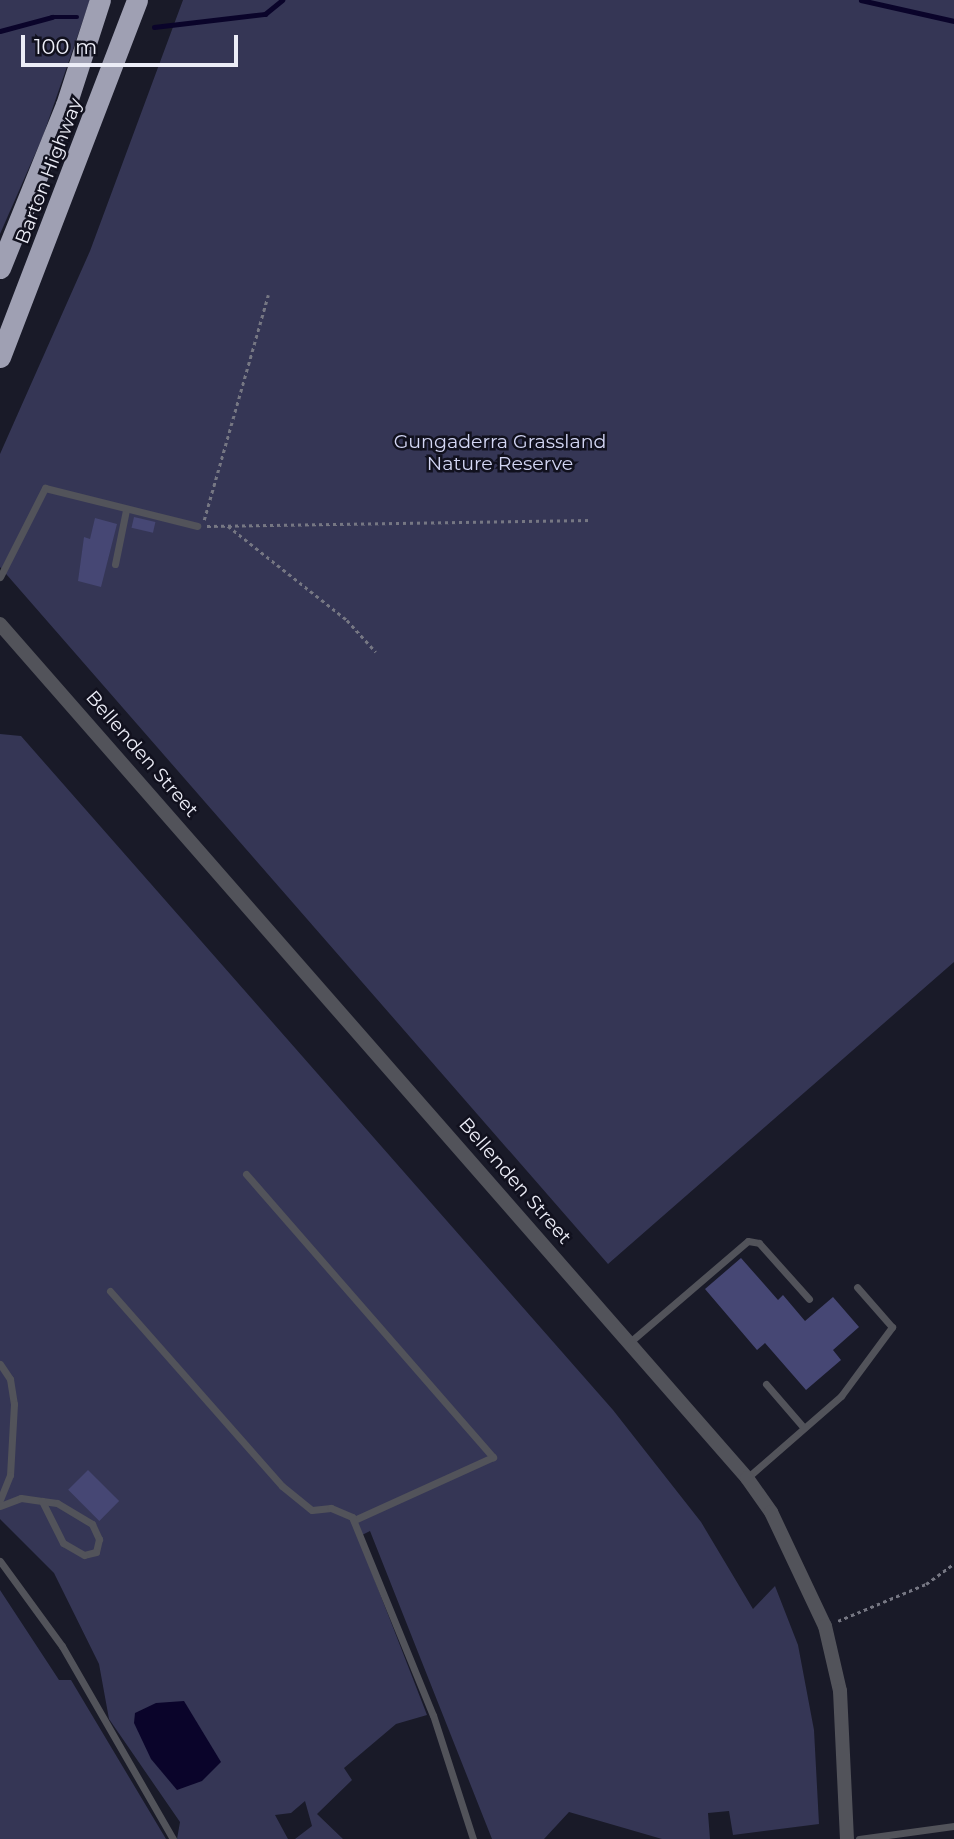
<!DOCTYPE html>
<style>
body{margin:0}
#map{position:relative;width:954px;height:1839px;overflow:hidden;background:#191a28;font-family:Montserrat,sans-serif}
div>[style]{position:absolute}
.green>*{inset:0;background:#353655}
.water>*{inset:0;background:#0a042a}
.stream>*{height:4.5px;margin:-2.25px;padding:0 2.25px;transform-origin:2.25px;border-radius:2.25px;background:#0a042a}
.building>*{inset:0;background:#464774;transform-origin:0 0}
.path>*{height:2.5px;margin-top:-1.25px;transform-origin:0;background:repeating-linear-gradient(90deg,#767783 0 3.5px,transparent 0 7px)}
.lane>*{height:7px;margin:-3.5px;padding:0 3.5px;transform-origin:3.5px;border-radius:3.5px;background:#52535a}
.street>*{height:14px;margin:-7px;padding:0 7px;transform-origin:7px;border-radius:7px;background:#52535a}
.highway>*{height:21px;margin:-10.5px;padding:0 10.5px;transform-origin:10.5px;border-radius:10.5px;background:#9fa0b3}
span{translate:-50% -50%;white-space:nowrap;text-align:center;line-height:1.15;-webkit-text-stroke:5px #11111e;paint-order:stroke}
.street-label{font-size:19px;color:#ecedf7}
.park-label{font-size:19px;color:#d3d6f4}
.scale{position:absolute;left:21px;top:35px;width:217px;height:32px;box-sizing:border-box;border:4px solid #ecedf7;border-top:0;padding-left:9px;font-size:21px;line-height:24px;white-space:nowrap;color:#ecedf7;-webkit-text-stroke:5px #11111e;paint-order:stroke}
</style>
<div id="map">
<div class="green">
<i style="clip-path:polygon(0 0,90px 0,43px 136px,0 234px)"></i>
<i style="clip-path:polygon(183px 0,954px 0,954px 962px,608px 1264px,0 567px,0 454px,90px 251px)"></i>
<i style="clip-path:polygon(0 734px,21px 736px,613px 1410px,701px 1522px,753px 1609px,775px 1586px,798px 1645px,814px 1730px,819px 1824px,733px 1835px,729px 1811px,708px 1813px,710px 1839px,662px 1839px,569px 1812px,544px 1839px,492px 1839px,370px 1531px,358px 1537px,427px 1715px,396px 1724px,344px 1768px,352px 1780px,317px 1814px,343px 1839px,295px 1839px,312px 1826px,305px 1801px,291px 1813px,275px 1815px,288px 1839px,177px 1839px,180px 1822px,109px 1719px,99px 1664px,54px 1573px,0 1519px)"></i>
<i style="clip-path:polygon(0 1590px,59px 1680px,71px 1680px,166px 1839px,0 1839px)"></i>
</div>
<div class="water">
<i style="clip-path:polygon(184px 1701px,221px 1762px,202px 1781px,177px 1790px,151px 1759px,134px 1723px,135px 1713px,156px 1703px)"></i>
</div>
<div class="stream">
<i style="left:861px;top:0;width:95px;rotate:12.7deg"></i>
<i style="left:154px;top:27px;width:112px;rotate:-6.7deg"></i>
<i style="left:265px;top:14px;width:22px;rotate:-39deg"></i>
<i style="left:0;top:31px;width:54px;rotate:-15.1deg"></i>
<i style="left:52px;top:17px;width:25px"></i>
</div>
<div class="building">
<i style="left:134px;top:517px;width:22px;height:11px;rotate:13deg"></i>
<i style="clip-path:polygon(95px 518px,117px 524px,101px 587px,78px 581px,84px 537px,90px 539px)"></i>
<i style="clip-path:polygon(741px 1258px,778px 1300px,783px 1295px,805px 1321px,833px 1297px,859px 1327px,833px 1350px,841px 1360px,806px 1390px,765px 1343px,757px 1350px,705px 1289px)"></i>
<i style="left:88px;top:1470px;width:44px;height:28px;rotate:45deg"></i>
</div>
<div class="path">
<i style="left:204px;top:520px;width:234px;rotate:-74.1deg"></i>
<i style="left:207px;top:526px;width:385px;rotate:-0.9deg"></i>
<i style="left:228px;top:526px;width:152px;rotate:38.3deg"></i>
<i style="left:347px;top:620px;width:43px;rotate:47.8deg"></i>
<i style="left:838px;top:1621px;width:95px;rotate:-22.8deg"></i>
<i style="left:926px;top:1584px;width:34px;rotate:-36deg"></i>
</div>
<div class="lane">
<i style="left:115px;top:564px;width:55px;rotate:-78.5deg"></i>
<i style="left:0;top:577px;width:100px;rotate:-63.2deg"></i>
<i style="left:45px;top:488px;width:157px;rotate:14deg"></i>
<i style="left:246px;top:1174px;width:376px;rotate:48.9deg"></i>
<i style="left:493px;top:1457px;width:153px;rotate:155.6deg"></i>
<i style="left:110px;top:1291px;width:260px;rotate:48.6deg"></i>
<i style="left:282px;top:1486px;width:38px;rotate:39deg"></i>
<i style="left:312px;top:1510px;width:19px;rotate:-6deg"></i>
<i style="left:331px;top:1508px;width:23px;rotate:23deg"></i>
<i style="left:352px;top:1517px;width:214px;rotate:67.8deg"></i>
<i style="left:433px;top:1715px;width:130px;rotate:72.1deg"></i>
<i style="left:630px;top:1342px;width:155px;rotate:-40.6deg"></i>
<i style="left:748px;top:1241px;width:11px;rotate:10deg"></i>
<i style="left:759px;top:1243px;width:75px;rotate:48.2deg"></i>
<i style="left:0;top:1364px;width:18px;rotate:56deg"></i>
<i style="left:10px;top:1379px;width:25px;rotate:81deg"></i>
<i style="left:14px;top:1404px;width:71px;rotate:93.2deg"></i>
<i style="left:10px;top:1475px;width:27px;rotate:112deg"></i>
<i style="left:766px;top:1384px;width:58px;rotate:49.2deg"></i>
<i style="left:747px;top:1478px;width:125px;rotate:-41.1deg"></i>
<i style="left:841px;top:1396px;width:86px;rotate:-53.5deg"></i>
<i style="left:892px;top:1327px;width:53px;rotate:-131.2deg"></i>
<i style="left:0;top:1506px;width:22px;rotate:-21deg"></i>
<i style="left:21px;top:1498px;width:21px;rotate:8deg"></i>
<i style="left:42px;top:1501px;width:15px;rotate:8deg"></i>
<i style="left:57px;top:1503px;width:41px;rotate:31deg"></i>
<i style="left:92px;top:1524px;width:17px;rotate:65deg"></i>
<i style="left:99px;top:1539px;width:13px;rotate:103deg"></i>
<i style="left:96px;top:1552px;width:12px;rotate:166deg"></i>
<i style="left:84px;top:1555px;width:24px;rotate:-150deg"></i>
<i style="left:63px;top:1543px;width:47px;rotate:-116.6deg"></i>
<i style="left:0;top:1561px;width:105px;rotate:53.9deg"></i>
<i style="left:62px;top:1646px;width:223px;rotate:60.1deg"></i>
<i style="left:859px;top:1839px;width:96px;rotate:-7.8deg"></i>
</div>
<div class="street">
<i style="left:0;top:624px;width:1135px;rotate:48.82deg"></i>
<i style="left:747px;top:1478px;width:42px;rotate:54.8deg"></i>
<i style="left:771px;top:1512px;width:126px;rotate:64.7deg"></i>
<i style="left:825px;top:1626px;width:67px;rotate:77deg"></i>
<i style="left:840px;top:1691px;width:148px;rotate:87.3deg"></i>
</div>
<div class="highway">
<i style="left:0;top:268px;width:176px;rotate:-68deg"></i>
<i style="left:66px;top:105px;width:110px;rotate:-72.1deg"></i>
<i style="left:0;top:357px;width:382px;rotate:-69deg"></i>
</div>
<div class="street-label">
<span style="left:49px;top:171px;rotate:-69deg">Barton Highway</span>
<span style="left:142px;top:754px;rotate:49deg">Bellenden Street</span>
<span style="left:515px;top:1181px;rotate:49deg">Bellenden Street</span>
</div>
<div class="park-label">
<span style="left:500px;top:453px">Gungaderra Grassland<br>Nature Reserve</span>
</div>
<div class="scale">100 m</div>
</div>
